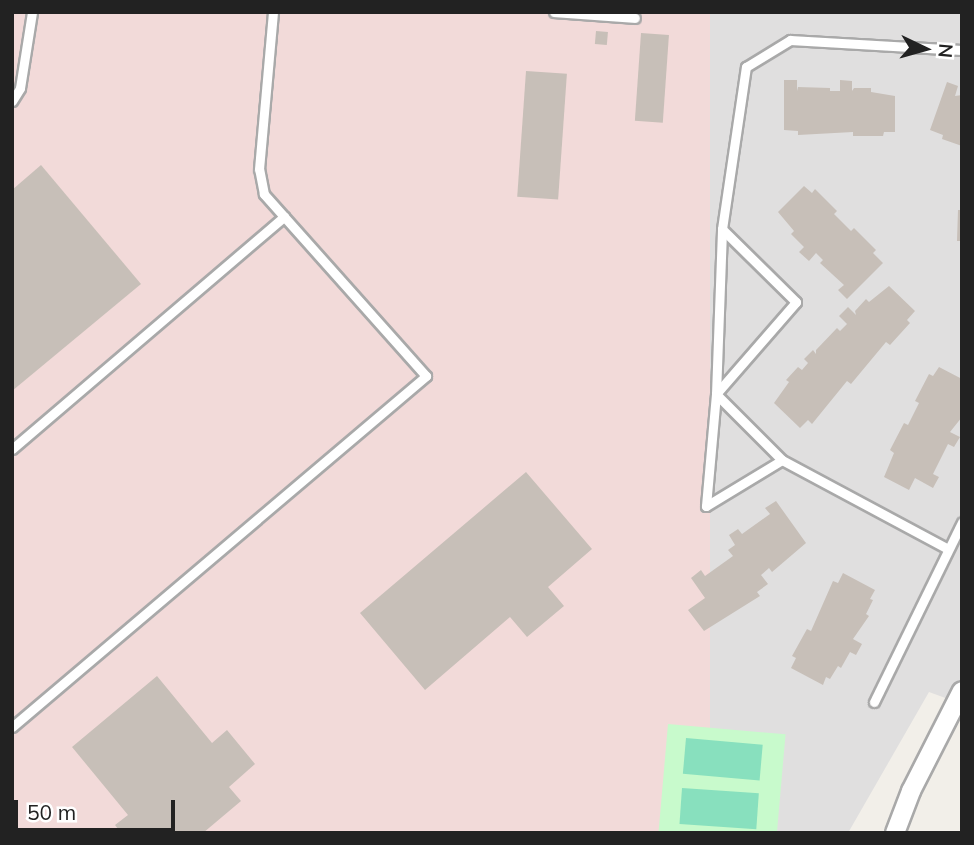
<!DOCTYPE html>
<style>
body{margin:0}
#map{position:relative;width:974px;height:845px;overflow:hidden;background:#f2efe9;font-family:Mulish,sans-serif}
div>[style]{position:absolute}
.residential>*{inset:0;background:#e0dfdf}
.commercial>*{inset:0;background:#f2dad9;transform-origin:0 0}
.park>*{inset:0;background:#c8facc;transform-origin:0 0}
.pitch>*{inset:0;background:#88e0be;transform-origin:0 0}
.building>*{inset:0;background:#c7bfb8;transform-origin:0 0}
.roads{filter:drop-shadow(2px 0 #a9a9a9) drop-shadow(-2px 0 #a9a9a9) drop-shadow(0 2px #a9a9a9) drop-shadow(0 -2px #a9a9a9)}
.lane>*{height:9px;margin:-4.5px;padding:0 4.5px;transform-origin:4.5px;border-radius:4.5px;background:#fff}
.street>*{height:18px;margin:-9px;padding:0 9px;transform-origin:9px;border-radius:9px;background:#fff}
span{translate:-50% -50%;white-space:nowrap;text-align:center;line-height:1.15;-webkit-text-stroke:5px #fff;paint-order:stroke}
.frame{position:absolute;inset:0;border:14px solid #222;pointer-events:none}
.north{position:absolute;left:890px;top:14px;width:70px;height:70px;-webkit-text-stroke:5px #fff;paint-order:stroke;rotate:95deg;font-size:19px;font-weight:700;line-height:28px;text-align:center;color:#222}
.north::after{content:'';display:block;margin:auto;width:24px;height:32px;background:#222;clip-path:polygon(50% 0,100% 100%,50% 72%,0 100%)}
.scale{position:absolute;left:14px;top:800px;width:161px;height:32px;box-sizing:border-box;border:4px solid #222;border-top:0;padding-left:9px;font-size:21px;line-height:24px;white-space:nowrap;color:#222;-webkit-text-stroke:5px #fff;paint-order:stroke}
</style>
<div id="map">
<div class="residential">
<i style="clip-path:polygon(710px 12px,962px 12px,962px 704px,929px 692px,848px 833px,640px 833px)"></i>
</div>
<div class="commercial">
<i style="left:12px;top:12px;width:698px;height:821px"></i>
</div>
<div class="park">
<i style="left:668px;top:724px;width:118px;height:108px;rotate:5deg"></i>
</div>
<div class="pitch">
<i style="left:686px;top:738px;width:77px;height:36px;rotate:5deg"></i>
<i style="left:682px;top:788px;width:77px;height:36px;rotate:4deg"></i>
</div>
<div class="building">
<i style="left:596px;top:31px;width:12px;height:13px;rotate:5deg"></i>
<i style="left:641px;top:33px;width:28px;height:88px;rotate:4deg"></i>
<i style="left:526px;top:71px;width:41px;height:126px;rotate:4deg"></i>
<i style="clip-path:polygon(784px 80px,797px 80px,797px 91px,798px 87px,830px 88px,830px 91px,840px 91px,840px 80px,852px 81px,852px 91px,854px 88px,871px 88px,871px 92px,895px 96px,895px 132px,884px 132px,883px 136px,853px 136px,853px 132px,798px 135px,798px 131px,784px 130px)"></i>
<i style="clip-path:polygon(947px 82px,958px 86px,955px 96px,962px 95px,962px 146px,942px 139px,943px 135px,930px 130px)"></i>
<i style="clip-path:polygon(41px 165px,141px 284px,12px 391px,12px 190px)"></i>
<i style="clip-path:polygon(804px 186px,812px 193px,815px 189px,837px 211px,834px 214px,851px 231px,854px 228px,876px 250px,873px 253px,883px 263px,847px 299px,838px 290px,844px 285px,820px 263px,823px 260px,816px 253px,809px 261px,799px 252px,804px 247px,791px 234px,794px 231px,778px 212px)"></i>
<i style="clip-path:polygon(958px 210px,962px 210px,962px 241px,957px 241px)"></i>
<i style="clip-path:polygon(889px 286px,915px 311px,907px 320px,910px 323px,890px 345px,886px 342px,851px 384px,847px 381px,812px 424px,808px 420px,800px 428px,774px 403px,789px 382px,786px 380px,798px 367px,802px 370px,808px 363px,804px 359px,813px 350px,816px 354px,816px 350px,837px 328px,840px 331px,847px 324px,839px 316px,848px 307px,856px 315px,855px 311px,866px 299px,869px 302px)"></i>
<i style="clip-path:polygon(939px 367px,962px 379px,962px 417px,950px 432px,960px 437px,954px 447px,948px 444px,933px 474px,939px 477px,933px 488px,915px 478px,909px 490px,884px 477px,894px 453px,890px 450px,904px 423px,908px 425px,919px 403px,915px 401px,929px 374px,933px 376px)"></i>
<i style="clip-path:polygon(526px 472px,592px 549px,548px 587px,564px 606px,527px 637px,510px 617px,425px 690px,360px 613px)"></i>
<i style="clip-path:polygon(776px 501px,806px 543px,772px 572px,769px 568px,761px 575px,768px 584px,757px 592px,760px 596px,704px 631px,688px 610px,705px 598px,691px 578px,701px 570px,705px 576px,733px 556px,728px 550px,735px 545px,729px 535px,738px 529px,742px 534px,770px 514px,765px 508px)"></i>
<i style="clip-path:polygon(843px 573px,875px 590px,870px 599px,873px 600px,866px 614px,869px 616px,853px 639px,862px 644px,856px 655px,850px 652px,841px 668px,838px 666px,830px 679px,826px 677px,823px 685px,791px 668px,796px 658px,792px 656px,807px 629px,811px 631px,833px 581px,838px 583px)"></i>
<i style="clip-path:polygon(157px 676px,212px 743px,227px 730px,255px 764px,229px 787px,241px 801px,203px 833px,121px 833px,115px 825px,128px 815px,72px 747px)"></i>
</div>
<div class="roads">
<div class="lane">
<i style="left:554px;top:12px;width:81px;rotate:4.2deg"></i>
<i style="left:12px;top:101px;width:15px;rotate:-58deg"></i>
<i style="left:20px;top:88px;width:77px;rotate:-81deg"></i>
<i style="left:722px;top:229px;width:104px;rotate:44.6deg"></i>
<i style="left:796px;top:302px;width:122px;rotate:131deg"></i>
<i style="left:716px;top:394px;width:93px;rotate:45deg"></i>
<i style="left:782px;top:460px;width:188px;rotate:28.2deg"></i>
<i style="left:12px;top:449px;width:358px;rotate:-40.5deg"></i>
<i style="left:782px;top:460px;width:89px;rotate:148.8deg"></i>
<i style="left:706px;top:506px;width:112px;rotate:-84.9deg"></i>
<i style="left:716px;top:394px;width:165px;rotate:-87.9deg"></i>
<i style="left:722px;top:229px;width:164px;rotate:-81.6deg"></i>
<i style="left:746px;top:67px;width:52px;rotate:-31.5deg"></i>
<i style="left:790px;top:40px;width:172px;rotate:3.3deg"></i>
<i style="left:874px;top:702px;width:200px;rotate:-63.9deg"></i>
<i style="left:12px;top:727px;width:543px;rotate:-40.29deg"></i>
<i style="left:426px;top:376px;width:244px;rotate:-131.7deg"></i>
<i style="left:264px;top:194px;width:25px;rotate:-101deg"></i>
<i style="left:259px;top:169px;width:158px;rotate:-84.9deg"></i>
</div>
<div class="street">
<i style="left:895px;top:833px;width:45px;rotate:-69.1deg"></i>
<i style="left:911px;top:791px;width:112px;rotate:-63deg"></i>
</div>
</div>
<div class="frame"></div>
<div class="north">N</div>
<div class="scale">50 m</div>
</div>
